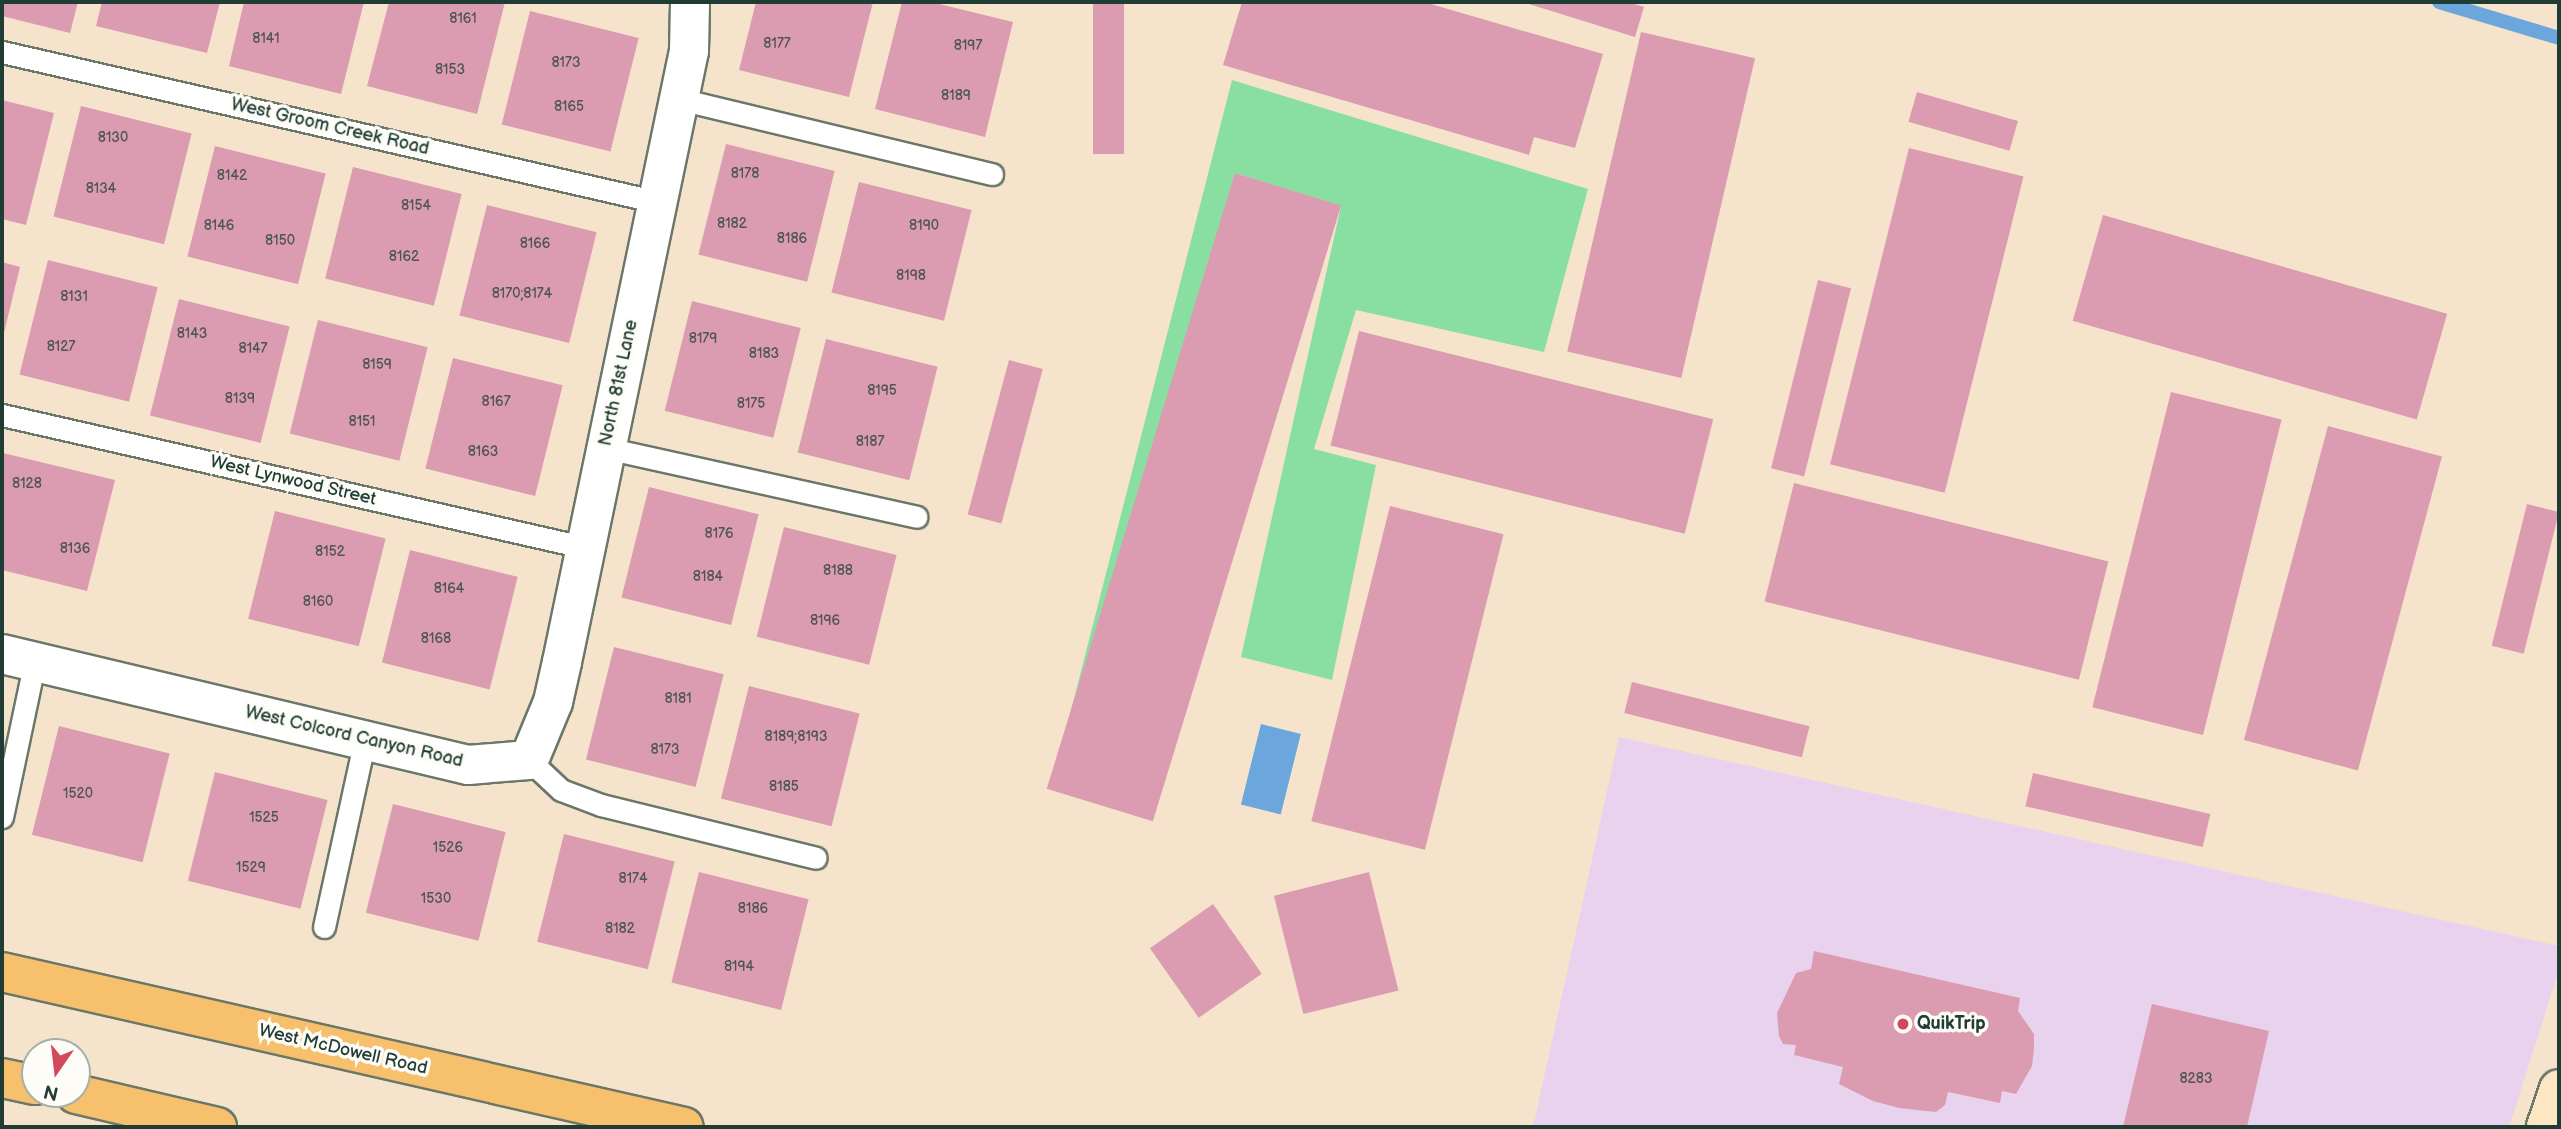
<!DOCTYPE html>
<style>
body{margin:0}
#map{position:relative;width:2561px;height:1129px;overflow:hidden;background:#f6e3cc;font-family:"Balsamiq Sans",sans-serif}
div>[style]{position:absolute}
.built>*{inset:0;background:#e9d2ee}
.green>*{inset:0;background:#89dfa2}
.water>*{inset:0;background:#6ba7dc;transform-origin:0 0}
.stream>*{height:14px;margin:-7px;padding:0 7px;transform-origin:7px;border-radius:7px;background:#6ba7dc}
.building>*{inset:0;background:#db9cb1;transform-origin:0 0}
.roads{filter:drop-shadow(2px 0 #6a7769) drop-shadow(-2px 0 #6a7769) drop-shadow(0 2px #6a7769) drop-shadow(0 -2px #6a7769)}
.lane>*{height:21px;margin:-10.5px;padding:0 10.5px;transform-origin:10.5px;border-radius:10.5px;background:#fff}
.street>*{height:38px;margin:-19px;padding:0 19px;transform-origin:19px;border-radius:19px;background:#fff}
.secondary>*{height:38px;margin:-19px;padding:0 19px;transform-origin:19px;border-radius:19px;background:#fce6c4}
.primary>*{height:38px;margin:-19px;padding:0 19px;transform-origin:19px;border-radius:19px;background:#f7c06c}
.dots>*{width:19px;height:19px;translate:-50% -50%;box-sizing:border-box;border:4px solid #fdfcf7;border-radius:50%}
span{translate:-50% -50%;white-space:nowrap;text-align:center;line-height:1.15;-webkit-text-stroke:7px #fdfcf7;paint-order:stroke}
.number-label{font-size:14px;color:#4e5553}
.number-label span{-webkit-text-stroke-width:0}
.street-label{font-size:18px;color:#1f3d34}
.poi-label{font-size:18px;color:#1f3d34;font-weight:700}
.left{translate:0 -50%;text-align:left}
.frame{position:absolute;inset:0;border:4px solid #1f3d34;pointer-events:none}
.north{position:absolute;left:21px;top:1038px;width:70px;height:70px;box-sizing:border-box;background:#fdfcf7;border:2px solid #a4b0a9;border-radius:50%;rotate:194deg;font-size:19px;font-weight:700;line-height:28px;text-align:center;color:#1f3d34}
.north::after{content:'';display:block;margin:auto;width:24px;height:32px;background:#d1495b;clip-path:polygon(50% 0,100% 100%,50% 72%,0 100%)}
</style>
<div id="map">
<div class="built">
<i style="clip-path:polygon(1619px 737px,2559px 946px,2559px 970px,2509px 1127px,1533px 1127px)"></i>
</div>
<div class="green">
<i style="clip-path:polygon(1232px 80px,1588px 189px,1544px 352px,1356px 310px,1314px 449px,1376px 465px,1332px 680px,1241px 657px,1341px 206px,1235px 173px,1090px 800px,1053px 781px)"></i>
</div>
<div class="water">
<i style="left:1261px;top:724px;width:41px;height:83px;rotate:14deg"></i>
</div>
<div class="stream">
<i style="left:2439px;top:2px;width:125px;rotate:16.7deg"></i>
</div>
<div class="building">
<i style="clip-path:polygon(2px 2px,78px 2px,70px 33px,2px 16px)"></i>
<i style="clip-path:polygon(102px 2px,220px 2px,207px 53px,96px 26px)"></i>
<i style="clip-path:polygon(244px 2px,364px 2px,341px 94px,229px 66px)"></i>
<i style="clip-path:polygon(389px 2px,505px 2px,477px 114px,367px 86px)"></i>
<i style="clip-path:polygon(756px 2px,873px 2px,849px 97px,739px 70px)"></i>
<i style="clip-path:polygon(902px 2px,931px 2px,1013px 22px,985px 137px,875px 109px)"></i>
<i style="left:1093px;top:2px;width:31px;height:152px"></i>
<i style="clip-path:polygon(1242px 2px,1424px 2px,1603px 54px,1575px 148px,1534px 137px,1529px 155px,1223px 65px)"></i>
<i style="clip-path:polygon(1522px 2px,1628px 2px,1644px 7px,1635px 37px)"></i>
<i style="left:530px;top:11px;width:112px;height:117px;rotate:14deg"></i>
<i style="left:1641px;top:32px;width:117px;height:328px;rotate:13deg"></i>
<i style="left:1917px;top:92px;width:105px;height:31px;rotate:16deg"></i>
<i style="clip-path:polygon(2px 100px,54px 113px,26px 225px,2px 219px)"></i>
<i style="left:81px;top:106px;width:114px;height:114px;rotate:14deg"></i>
<i style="left:726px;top:144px;width:112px;height:114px;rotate:14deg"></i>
<i style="left:215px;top:146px;width:114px;height:114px;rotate:14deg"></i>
<i style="left:1909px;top:148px;width:118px;height:326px;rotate:14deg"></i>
<i style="left:353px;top:167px;width:112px;height:115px;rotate:14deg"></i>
<i style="left:1235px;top:173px;width:111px;height:644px;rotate:17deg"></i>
<i style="left:859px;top:182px;width:116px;height:114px;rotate:14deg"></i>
<i style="left:487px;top:205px;width:113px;height:114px;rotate:14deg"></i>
<i style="left:2103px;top:215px;width:358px;height:110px;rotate:16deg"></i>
<i style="left:48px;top:260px;width:113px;height:118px;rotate:14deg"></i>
<i style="clip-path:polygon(2px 262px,20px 267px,3px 337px,2px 337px)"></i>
<i style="left:1818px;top:280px;width:34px;height:194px;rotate:14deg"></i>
<i style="left:179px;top:299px;width:114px;height:120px;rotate:14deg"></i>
<i style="left:692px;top:301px;width:112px;height:113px;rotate:14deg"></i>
<i style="left:318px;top:320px;width:113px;height:117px;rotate:14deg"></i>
<i style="left:1359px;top:331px;width:365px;height:118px;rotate:14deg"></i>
<i style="left:826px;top:339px;width:115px;height:117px;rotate:14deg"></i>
<i style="left:453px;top:358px;width:113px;height:114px;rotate:14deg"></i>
<i style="left:1009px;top:360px;width:35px;height:160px;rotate:15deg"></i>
<i style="left:2171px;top:392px;width:114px;height:325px;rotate:14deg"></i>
<i style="left:2328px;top:426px;width:118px;height:325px;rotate:15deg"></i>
<i style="clip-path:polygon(3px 453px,115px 480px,87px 591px,2px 570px)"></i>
<i style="left:1794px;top:483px;width:324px;height:122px;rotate:14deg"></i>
<i style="left:649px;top:487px;width:113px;height:114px;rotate:14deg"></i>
<i style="left:2527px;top:504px;width:33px;height:146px;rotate:14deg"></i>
<i style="left:1390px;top:506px;width:117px;height:325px;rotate:14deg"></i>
<i style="left:275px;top:511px;width:114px;height:111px;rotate:14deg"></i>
<i style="left:784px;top:527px;width:116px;height:113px;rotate:14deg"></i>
<i style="left:410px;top:550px;width:111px;height:116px;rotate:14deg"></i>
<i style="left:614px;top:647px;width:113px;height:116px;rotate:14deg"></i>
<i style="left:1632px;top:682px;width:183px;height:32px;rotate:14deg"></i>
<i style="left:749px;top:686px;width:114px;height:116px;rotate:14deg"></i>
<i style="left:59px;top:726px;width:114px;height:112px;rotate:14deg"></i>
<i style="left:215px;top:772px;width:116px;height:112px;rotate:14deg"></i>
<i style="left:2033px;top:773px;width:182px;height:34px;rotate:13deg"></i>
<i style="left:393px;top:804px;width:116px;height:112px;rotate:14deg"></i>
<i style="left:564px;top:834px;width:114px;height:111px;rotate:14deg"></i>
<i style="left:699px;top:872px;width:113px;height:114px;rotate:14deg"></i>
<i style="left:1369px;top:872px;width:122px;height:98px;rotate:76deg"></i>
<i style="left:1213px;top:904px;width:85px;height:77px;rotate:55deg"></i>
<i style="clip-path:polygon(1814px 951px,2020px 998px,2018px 1011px,2034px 1034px,2034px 1048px,2032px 1066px,2016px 1094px,2002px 1091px,2000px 1103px,1948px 1092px,1945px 1105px,1936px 1112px,1899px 1108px,1873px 1101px,1839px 1084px,1843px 1067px,1794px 1055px,1796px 1045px,1783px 1044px,1779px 1036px,1777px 1013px,1796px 973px,1811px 969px)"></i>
<i style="clip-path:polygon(2152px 1004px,2269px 1031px,2247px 1127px,2123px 1127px)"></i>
</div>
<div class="roads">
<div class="lane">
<i style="left:2px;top:52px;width:673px;rotate:12.88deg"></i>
<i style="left:679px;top:99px;width:322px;rotate:13.5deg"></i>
<i style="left:2px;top:415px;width:596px;rotate:12.8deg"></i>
<i style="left:606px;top:448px;width:318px;rotate:12.5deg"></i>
<i style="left:529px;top:760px;width:44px;rotate:43.2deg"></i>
<i style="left:561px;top:790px;width:43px;rotate:20.6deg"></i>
<i style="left:601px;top:805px;width:221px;rotate:13.8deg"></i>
<i style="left:2px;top:817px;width:159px;rotate:-78.1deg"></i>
<i style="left:324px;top:927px;width:192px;rotate:-77.7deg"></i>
</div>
<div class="street">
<i style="left:2px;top:654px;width:479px;rotate:13.4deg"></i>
<i style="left:468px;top:765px;width:61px;rotate:-4.7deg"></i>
<i style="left:529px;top:760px;width:63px;rotate:-67.5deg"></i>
<i style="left:553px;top:702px;width:41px;rotate:-77.3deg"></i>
<i style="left:562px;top:662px;width:624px;rotate:-78.26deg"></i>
<i style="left:689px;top:51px;width:49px;rotate:-88.8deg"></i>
</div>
<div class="secondary">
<i style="left:2546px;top:1127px;width:40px;rotate:-71.1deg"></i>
</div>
<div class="primary">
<i style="left:2px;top:972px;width:699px;rotate:12.8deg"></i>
<i style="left:2px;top:1078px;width:34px;rotate:12deg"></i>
<i style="left:76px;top:1094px;width:145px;rotate:13.2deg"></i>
</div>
</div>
<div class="dots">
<i style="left:1903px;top:1024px;background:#d1495b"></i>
</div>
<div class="number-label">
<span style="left:463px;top:19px">8161</span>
<span style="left:266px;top:39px">8141</span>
<span style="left:777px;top:44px">8177</span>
<span style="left:968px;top:46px">8197</span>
<span style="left:566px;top:63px">8173</span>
<span style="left:450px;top:70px">8153</span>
<span style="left:956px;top:96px">8189</span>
<span style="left:569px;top:107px">8165</span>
<span style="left:113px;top:138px">8130</span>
<span style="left:745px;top:174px">8178</span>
<span style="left:232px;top:176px">8142</span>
<span style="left:101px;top:189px">8134</span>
<span style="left:416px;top:206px">8154</span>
<span style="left:732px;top:224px">8182</span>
<span style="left:219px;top:226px">8146</span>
<span style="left:924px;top:226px">8190</span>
<span style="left:792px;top:239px">8186</span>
<span style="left:280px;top:241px">8150</span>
<span style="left:535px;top:244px">8166</span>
<span style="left:404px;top:257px">8162</span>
<span style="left:911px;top:276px">8198</span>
<span style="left:522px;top:294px">8170;8174</span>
<span style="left:74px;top:297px">8131</span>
<span style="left:192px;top:334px">8143</span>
<span style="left:703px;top:339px">8179</span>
<span style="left:61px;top:347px">8127</span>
<span style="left:253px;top:349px">8147</span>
<span style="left:764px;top:354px">8183</span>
<span style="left:377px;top:365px">8159</span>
<span style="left:882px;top:391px">8195</span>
<span style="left:240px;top:399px">8139</span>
<span style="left:496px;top:402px">8167</span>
<span style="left:751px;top:404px">8175</span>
<span style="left:362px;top:422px">8151</span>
<span style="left:870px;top:442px">8187</span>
<span style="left:483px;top:452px">8163</span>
<span style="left:27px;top:484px">8128</span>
<span style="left:719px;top:534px">8176</span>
<span style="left:75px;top:549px">8136</span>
<span style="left:330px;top:552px">8152</span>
<span style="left:838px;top:571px">8188</span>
<span style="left:708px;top:577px">8184</span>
<span style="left:449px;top:589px">8164</span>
<span style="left:318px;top:602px">8160</span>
<span style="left:825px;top:621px">8196</span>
<span style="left:436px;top:639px">8168</span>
<span style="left:678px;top:699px">8181</span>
<span style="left:796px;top:737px">8189;8193</span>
<span style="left:665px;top:750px">8173</span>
<span style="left:784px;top:787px">8185</span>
<span style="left:78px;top:794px">1520</span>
<span style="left:264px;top:818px">1525</span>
<span style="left:448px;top:848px">1526</span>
<span style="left:251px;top:868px">1529</span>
<span style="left:633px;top:879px">8174</span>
<span style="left:436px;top:899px">1530</span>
<span style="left:753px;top:909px">8186</span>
<span style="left:620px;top:929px">8182</span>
<span style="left:739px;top:967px">8194</span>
<span style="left:2196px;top:1079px">8283</span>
</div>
<div class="street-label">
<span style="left:330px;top:127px;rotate:13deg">West Groom Creek Road</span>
<span style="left:619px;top:383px;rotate:-78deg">North 81st Lane</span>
<span style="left:293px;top:481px;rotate:13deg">West Lynwood Street</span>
<span style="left:354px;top:737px;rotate:13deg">West Colcord Canyon Road</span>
<span style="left:343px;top:1050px;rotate:13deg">West McDowell Road</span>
</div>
<div class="poi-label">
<span class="left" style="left:1917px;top:1024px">QuikTrip</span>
</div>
<div class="frame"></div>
<div class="north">N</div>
</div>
